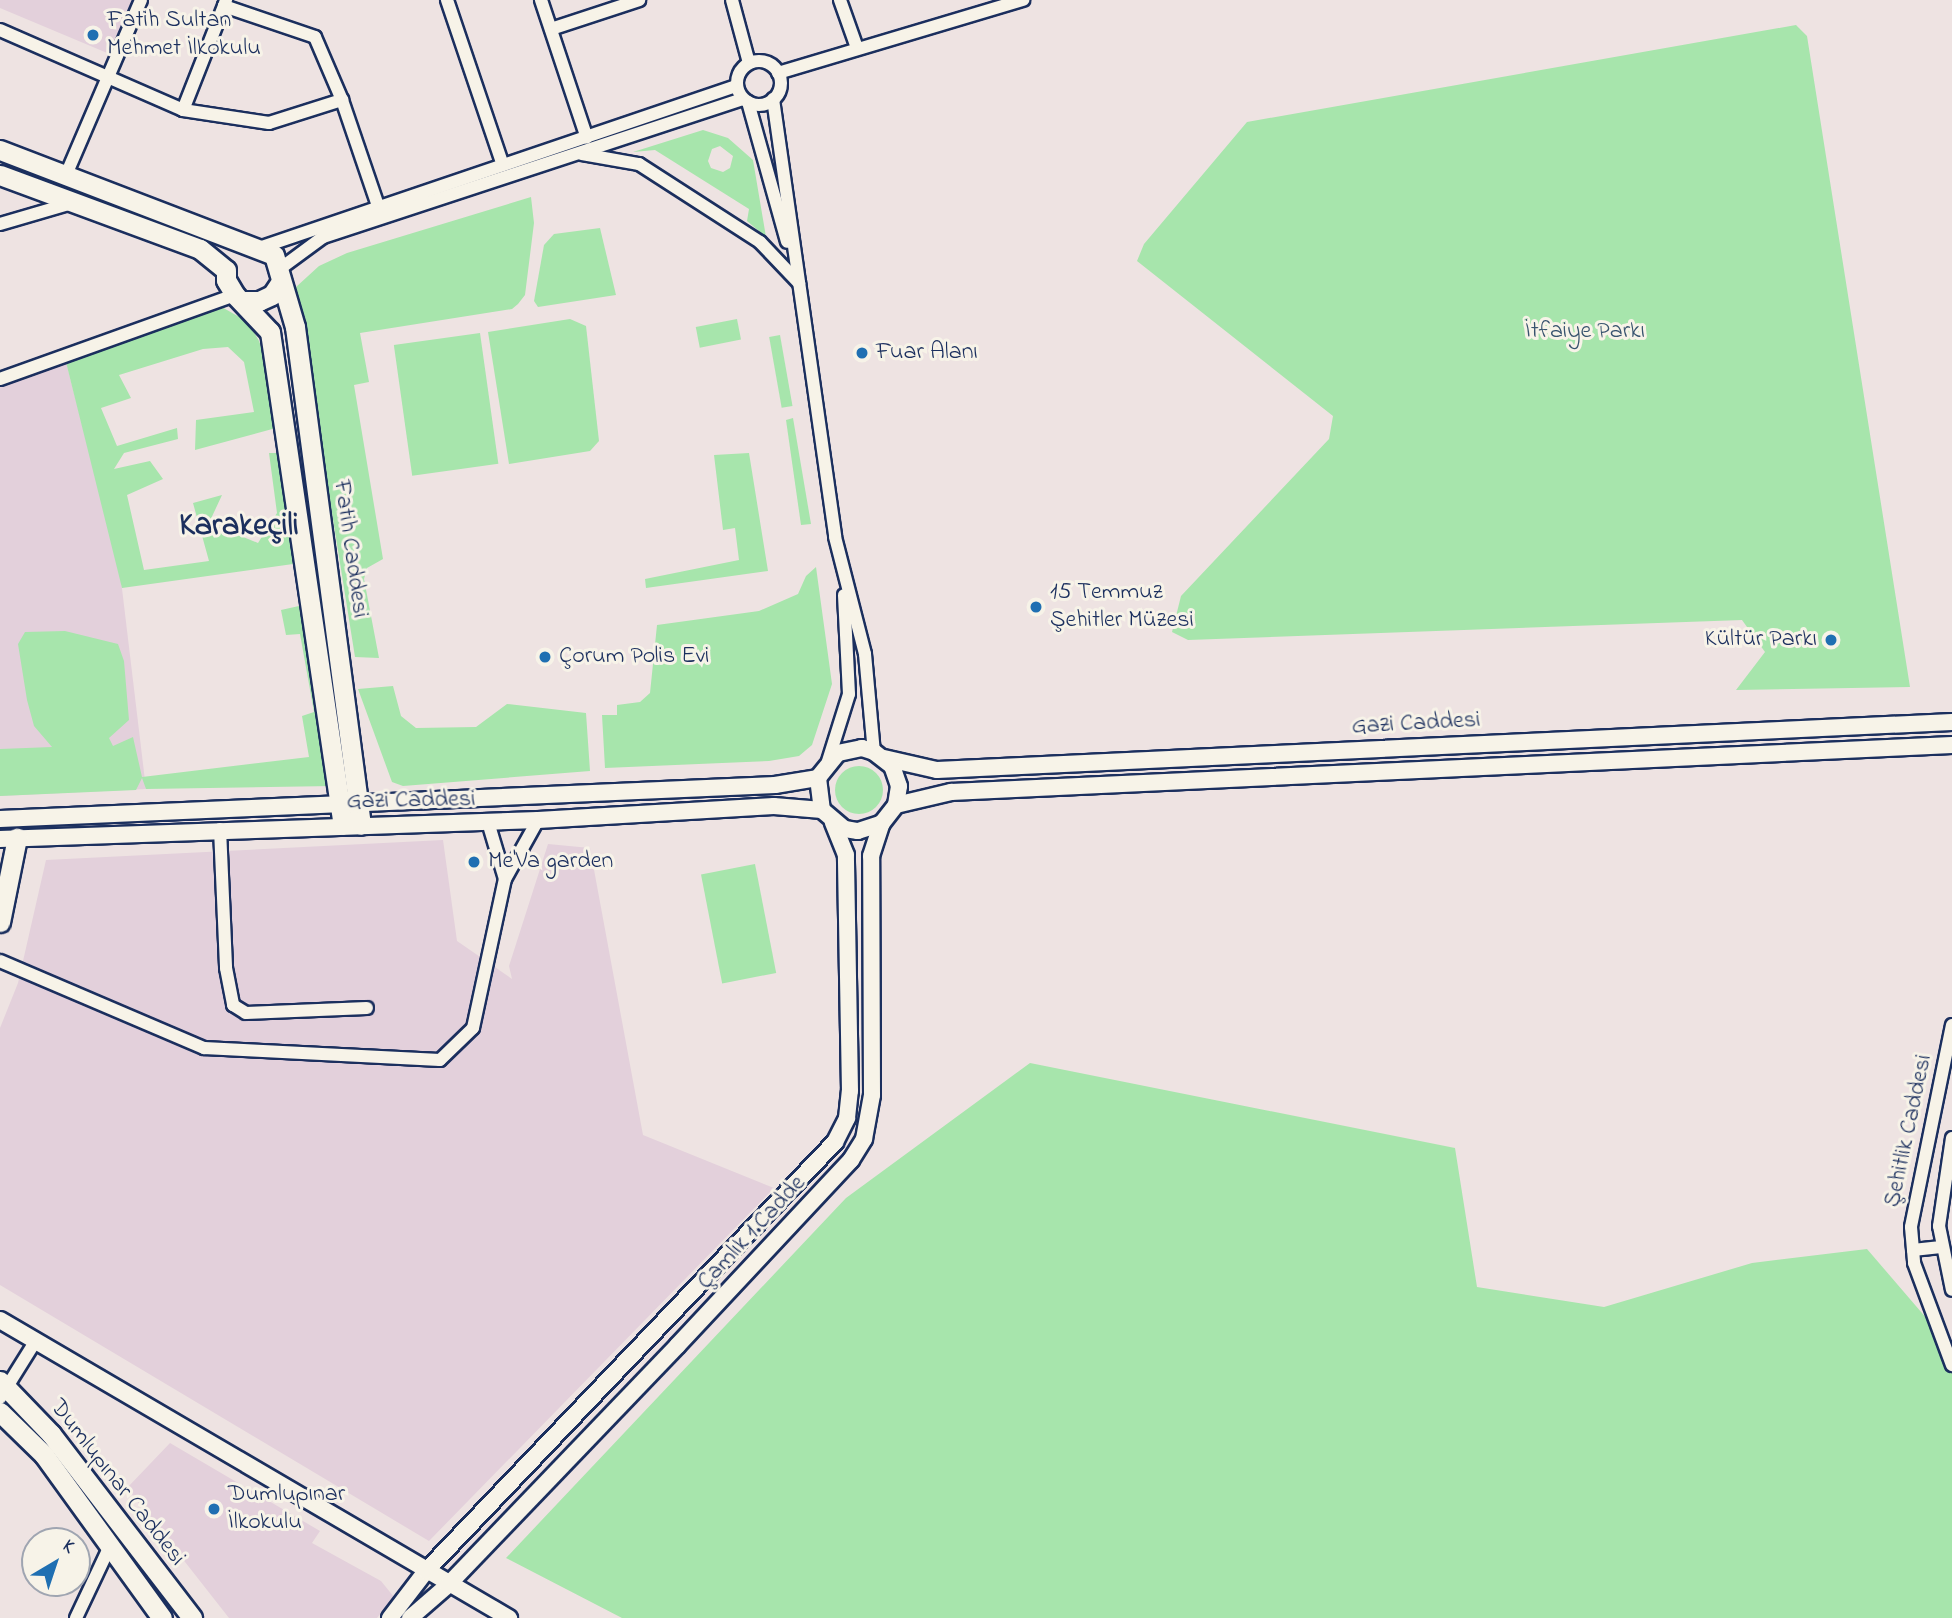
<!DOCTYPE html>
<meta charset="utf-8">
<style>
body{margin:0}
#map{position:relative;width:1952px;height:1618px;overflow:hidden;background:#eee3e2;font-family:"Indie Flower",sans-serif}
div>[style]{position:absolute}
.built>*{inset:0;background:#e3d0db}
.green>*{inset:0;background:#a7e5ac;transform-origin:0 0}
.round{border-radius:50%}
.roads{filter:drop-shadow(2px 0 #1b2f5e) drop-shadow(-2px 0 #1b2f5e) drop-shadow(0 2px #1b2f5e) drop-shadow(0 -2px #1b2f5e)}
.minor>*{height:12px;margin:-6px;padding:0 6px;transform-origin:6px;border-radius:6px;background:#f7f3e8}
.minor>.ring{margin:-6px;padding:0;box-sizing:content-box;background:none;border:12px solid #f7f3e8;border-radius:50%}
.tertiary>*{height:16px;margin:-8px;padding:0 8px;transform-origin:8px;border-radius:8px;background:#f7f3e8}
.secondary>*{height:19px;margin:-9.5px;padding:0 9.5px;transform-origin:9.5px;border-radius:9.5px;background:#f7f3e8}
.dots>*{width:19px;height:19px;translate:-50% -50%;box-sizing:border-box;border:4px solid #f7f3e8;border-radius:50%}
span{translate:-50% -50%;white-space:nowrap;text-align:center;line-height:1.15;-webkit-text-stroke:6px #f7f3e8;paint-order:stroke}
.poi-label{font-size:24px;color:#1b2f5e}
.left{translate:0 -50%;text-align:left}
.right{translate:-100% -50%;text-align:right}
.park-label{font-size:24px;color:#37536e}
.street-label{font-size:24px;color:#1b2f5e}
.district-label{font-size:32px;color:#1b2f5e;font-weight:700}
.north{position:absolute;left:21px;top:1527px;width:70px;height:70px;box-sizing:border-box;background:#f7f3e8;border:2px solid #9fa5b1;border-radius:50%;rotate:39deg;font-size:19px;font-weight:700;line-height:28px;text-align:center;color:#1b2f5e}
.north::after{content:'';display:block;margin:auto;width:24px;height:32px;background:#1f6fb2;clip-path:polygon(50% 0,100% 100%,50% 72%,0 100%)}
</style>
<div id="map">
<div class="built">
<i style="clip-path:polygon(0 0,135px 0,112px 55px,0 8px)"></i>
<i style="clip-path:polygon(66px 362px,120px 572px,146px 789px,0 796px,0 386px)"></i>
<i style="clip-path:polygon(443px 840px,457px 941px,512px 979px,509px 966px,548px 844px,590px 848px,643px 1135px,774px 1188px,429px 1541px,0 1285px,0 1028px,18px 983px,46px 860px)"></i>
<i style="clip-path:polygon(170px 1443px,320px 1531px,312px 1543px,381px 1581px,394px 1597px,377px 1618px,229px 1618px,127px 1488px)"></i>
</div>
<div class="green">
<i style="clip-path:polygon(1796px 25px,1807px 36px,1910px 687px,1736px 690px,1765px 652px,1742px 620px,1188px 640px,1172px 632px,1181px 596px,1329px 439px,1333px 416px,1137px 261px,1144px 244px,1247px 122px)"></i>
<i style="clip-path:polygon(evenodd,703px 130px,728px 138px,753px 160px,766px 237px,747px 221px,749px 209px,655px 150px,633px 152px,703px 130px,720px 146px,733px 156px,730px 168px,723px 172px,711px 168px,708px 161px,712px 149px,720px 146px)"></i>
<i style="clip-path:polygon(531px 197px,534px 223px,525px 295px,518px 304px,512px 309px,360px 333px,369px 382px,354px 385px,383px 559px,367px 568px,364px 579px,379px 658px,355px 657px,296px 287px,319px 266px,347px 253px)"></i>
<i style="clip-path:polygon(600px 228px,616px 295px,538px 307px,534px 301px,544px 245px,554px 234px)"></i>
<i style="clip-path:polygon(220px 306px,248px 322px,259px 341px,270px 371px,276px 428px,195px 450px,196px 420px,254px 412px,244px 362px,228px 347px,203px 349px,119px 375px,131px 398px,101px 408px,117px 446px,177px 428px,178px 439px,124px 453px,114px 469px,150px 461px,163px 479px,127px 495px,144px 570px,209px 561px,193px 503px,222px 495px,209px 523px,258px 543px,277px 513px,269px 453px,281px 453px,293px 564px,122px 588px,66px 362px)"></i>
<i style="clip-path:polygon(570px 319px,586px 326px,599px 441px,590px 451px,509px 464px,488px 332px)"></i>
<i style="left:737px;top:319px;width:21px;height:42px;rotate:79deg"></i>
<i style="left:480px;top:333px;width:132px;height:87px;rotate:82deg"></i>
<i style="left:780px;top:335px;width:72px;height:11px;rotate:80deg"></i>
<i style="clip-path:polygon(793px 418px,811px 524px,801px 525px,786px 420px)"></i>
<i style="clip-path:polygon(749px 453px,768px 571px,646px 588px,645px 579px,739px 560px,735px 528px,723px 530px,714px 455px)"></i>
<i style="clip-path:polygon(816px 567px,832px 684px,812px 745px,799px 756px,769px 761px,605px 768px,602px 715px,617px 715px,617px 705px,640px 702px,650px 693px,657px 625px,759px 611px,798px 594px,806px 576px)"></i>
<i style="clip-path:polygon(299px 606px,333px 786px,146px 789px,142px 778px,136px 790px,0 796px,0 749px,52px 747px,34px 726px,27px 700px,18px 644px,25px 632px,65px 631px,118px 644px,124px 661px,129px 720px,109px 738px,113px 746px,133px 737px,142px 777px,309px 757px,302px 716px,314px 712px,300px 634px,286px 635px,281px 610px)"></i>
<i style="clip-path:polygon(393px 686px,401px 716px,416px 728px,476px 727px,507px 704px,586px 713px,590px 771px,403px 786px,392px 782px,358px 689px)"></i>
<i class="round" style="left:835px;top:766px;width:48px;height:48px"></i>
<i style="left:755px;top:864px;width:111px;height:55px;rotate:79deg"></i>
<i style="clip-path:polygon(1030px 1063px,1455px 1148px,1477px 1287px,1604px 1307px,1752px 1263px,1867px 1249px,1952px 1348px,1952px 1618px,622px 1618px,506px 1558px,846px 1198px)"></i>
</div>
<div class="roads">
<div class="minor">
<i style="left:226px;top:0;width:6px;rotate:108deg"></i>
<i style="left:224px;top:6px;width:96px;rotate:18.8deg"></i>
<i style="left:315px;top:37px;width:69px;rotate:66.8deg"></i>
<i style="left:447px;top:0;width:174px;rotate:71.3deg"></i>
<i style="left:541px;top:0;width:145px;rotate:71.6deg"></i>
<i style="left:732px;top:0;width:65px;rotate:74.9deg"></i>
<i style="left:840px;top:0;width:51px;rotate:70.5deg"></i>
<i style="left:551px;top:29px;width:93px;rotate:-18.2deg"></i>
<i style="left:0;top:30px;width:200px;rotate:23.6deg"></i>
<i style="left:183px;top:110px;width:87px;rotate:8.6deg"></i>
<i style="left:269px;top:123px;width:77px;rotate:-17.5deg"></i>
<i style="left:342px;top:100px;width:112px;rotate:71.2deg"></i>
<i class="ring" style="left:737px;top:61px;width:32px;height:32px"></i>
<i style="left:778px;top:73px;width:256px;rotate:-16.6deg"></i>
<i style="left:773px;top:99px;width:442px;rotate:81.9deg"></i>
<i style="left:835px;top:537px;width:121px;rotate:75.6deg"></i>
<i style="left:865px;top:654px;width:98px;rotate:84.8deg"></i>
<i style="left:748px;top:102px;width:145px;rotate:74.4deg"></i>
<i style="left:183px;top:110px;width:112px;rotate:-68.5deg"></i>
<i style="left:582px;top:154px;width:58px;rotate:10deg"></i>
<i style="left:639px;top:164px;width:144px;rotate:32.8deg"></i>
<i style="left:760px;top:242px;width:57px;rotate:46.4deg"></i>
<i style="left:66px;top:175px;width:190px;rotate:-66.8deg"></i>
<i style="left:0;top:224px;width:75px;rotate:-16.3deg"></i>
<i style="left:262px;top:247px;width:501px;rotate:-18.76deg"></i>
<i style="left:281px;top:268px;width:52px;rotate:-36.4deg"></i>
<i style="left:323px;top:237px;width:441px;rotate:-18.2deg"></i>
<i style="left:0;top:379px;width:250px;rotate:-19.7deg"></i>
<i style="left:828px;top:761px;width:70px;rotate:-72.6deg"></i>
<i style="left:849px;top:694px;width:99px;rotate:-92.9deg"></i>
<i style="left:488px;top:822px;width:59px;rotate:73.4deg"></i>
<i style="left:220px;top:829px;width:139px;rotate:87.5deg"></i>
<i style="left:226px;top:968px;width:38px;rotate:79deg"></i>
<i style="left:233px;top:1005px;width:15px;rotate:32deg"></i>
<i style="left:246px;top:1013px;width:121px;rotate:-2.4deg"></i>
<i style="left:0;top:961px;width:222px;rotate:23.1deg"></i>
<i style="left:204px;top:1048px;width:236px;rotate:2.9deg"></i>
<i style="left:440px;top:1060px;width:46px;rotate:-44.1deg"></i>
<i style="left:473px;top:1028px;width:152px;rotate:-77.9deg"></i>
<i style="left:505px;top:879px;width:68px;rotate:-60.8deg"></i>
<i style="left:1952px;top:1025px;width:206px;rotate:101.5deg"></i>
<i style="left:1911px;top:1227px;width:36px;rotate:85deg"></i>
<i style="left:1914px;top:1263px;width:109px;rotate:69.6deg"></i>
<i style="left:1952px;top:1138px;width:89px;rotate:98.4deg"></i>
<i style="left:1939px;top:1226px;width:65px;rotate:78.5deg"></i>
<i style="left:1913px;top:1250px;width:28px;rotate:-6deg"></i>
<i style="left:0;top:1398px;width:66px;rotate:-58deg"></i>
<i style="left:76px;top:1618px;width:80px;rotate:-64.7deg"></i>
</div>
<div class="tertiary">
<i style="left:884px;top:758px;width:54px;rotate:12.8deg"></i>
<i style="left:937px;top:770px;width:1016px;rotate:-2.71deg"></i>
<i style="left:896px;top:805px;width:57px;rotate:-13.3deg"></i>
<i style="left:951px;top:792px;width:1002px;rotate:-2.69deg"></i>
<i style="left:0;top:819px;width:776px;rotate:-2.51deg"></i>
<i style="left:775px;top:785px;width:44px;rotate:-9.2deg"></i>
<i style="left:0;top:839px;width:538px;rotate:-2.02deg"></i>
<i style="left:538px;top:820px;width:236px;rotate:-3.4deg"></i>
<i style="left:774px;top:806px;width:48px;rotate:4.8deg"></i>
<i style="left:0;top:1320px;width:590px;rotate:30.35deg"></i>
<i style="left:390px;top:1618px;width:59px;rotate:-52.5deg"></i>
<i style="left:426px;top:1571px;width:593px;rotate:-46.37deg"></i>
<i style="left:835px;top:1142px;width:27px;rotate:-63deg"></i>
<i style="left:847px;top:1118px;width:27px;rotate:-84deg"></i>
<i style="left:850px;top:1091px;width:236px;rotate:-91deg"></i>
<i style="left:846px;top:855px;width:35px;rotate:-112deg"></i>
<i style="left:410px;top:1618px;width:50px;rotate:-41deg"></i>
<i style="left:448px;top:1585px;width:331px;rotate:-46.2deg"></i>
<i style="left:677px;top:1346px;width:255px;rotate:-46.9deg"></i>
<i style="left:851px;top:1160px;width:25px;rotate:-58deg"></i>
<i style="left:864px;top:1139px;width:45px;rotate:-79.7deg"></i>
<i style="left:872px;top:1095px;width:239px;rotate:-90.2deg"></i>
<i style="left:871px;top:856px;width:35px;rotate:-72deg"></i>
<i style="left:882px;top:823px;width:23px;rotate:-52deg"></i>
<i style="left:896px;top:805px;width:19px;rotate:-81deg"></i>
<i style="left:899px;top:786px;width:21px;rotate:-109deg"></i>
<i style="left:892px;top:766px;width:23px;rotate:-142deg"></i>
<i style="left:874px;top:752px;width:13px;rotate:-162deg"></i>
<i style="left:862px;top:748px;width:25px;rotate:168deg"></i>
<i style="left:838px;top:753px;width:32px;rotate:129deg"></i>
<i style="left:818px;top:778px;width:32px;rotate:83deg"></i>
<i style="left:822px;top:810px;width:30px;rotate:40deg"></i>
<i style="left:845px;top:829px;width:13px;rotate:9deg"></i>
<i style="left:858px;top:831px;width:25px;rotate:-18deg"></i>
</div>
<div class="secondary">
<i style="left:0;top:150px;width:293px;rotate:21deg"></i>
<i style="left:274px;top:255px;width:75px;rotate:73.7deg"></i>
<i style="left:295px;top:327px;width:502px;rotate:82.45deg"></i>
<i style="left:0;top:175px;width:213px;rotate:20.3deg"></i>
<i style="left:200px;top:249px;width:33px;rotate:39deg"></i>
<i style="left:226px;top:270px;width:10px;rotate:90deg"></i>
<i style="left:226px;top:280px;width:17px;rotate:59deg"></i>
<i style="left:235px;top:295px;width:51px;rotate:46.6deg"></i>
<i style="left:270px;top:332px;width:498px;rotate:81.6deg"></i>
<i style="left:244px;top:301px;width:15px"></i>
<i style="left:259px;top:301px;width:14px;rotate:-25deg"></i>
<i style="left:272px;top:295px;width:14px;rotate:-56deg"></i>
<i style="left:0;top:922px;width:86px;rotate:-78.6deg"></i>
<i style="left:0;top:1381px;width:74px;rotate:46.1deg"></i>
<i style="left:51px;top:1434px;width:232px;rotate:52.5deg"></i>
<i style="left:0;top:1412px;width:62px;rotate:44.3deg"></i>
<i style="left:44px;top:1455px;width:201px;rotate:54.1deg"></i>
</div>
</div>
<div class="dots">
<i style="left:93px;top:35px;background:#1f6fb2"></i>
<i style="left:862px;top:353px;background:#1f6fb2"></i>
<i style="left:1036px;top:607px;background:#1f6fb2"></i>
<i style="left:1831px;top:640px;background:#1f6fb2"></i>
<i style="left:545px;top:657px;background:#1f6fb2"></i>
<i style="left:474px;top:862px;background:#1f6fb2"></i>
<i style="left:214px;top:1509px;background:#1f6fb2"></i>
</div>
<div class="poi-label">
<span class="left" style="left:107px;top:35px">Fatih Sultan<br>Mehmet İlkokulu</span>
<span class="left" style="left:876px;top:353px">Fuar Alanı</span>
<span class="left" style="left:1050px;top:607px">15 Temmuz<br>Şehitler Müzesi</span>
<span class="right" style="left:1817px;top:640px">Kültür Parkı</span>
<span class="left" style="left:559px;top:657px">Çorum Polis Evi</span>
<span class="left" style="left:488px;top:862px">Me'Va garden</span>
<span class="left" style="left:228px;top:1509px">Dumlupınar<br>İlkokulu</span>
</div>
<div class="park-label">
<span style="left:1585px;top:332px">İtfaiye Parkı</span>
</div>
<div class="street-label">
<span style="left:350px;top:549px;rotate:82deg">Fatih Caddesi</span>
<span style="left:1416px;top:724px;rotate:-3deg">Gazi Caddesi</span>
<span style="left:411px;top:801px;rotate:-1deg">Gazi Caddesi</span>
<span style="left:1909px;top:1131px;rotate:-78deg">Şehitlik Caddesi</span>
<span style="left:752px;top:1233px;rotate:-47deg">Çamlık 1.Cadde</span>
<span style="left:117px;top:1483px;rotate:52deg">Dumlupınar Caddesi</span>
</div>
<div class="district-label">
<span style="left:239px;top:527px">Karakeçili</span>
</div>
<div class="north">K</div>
</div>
